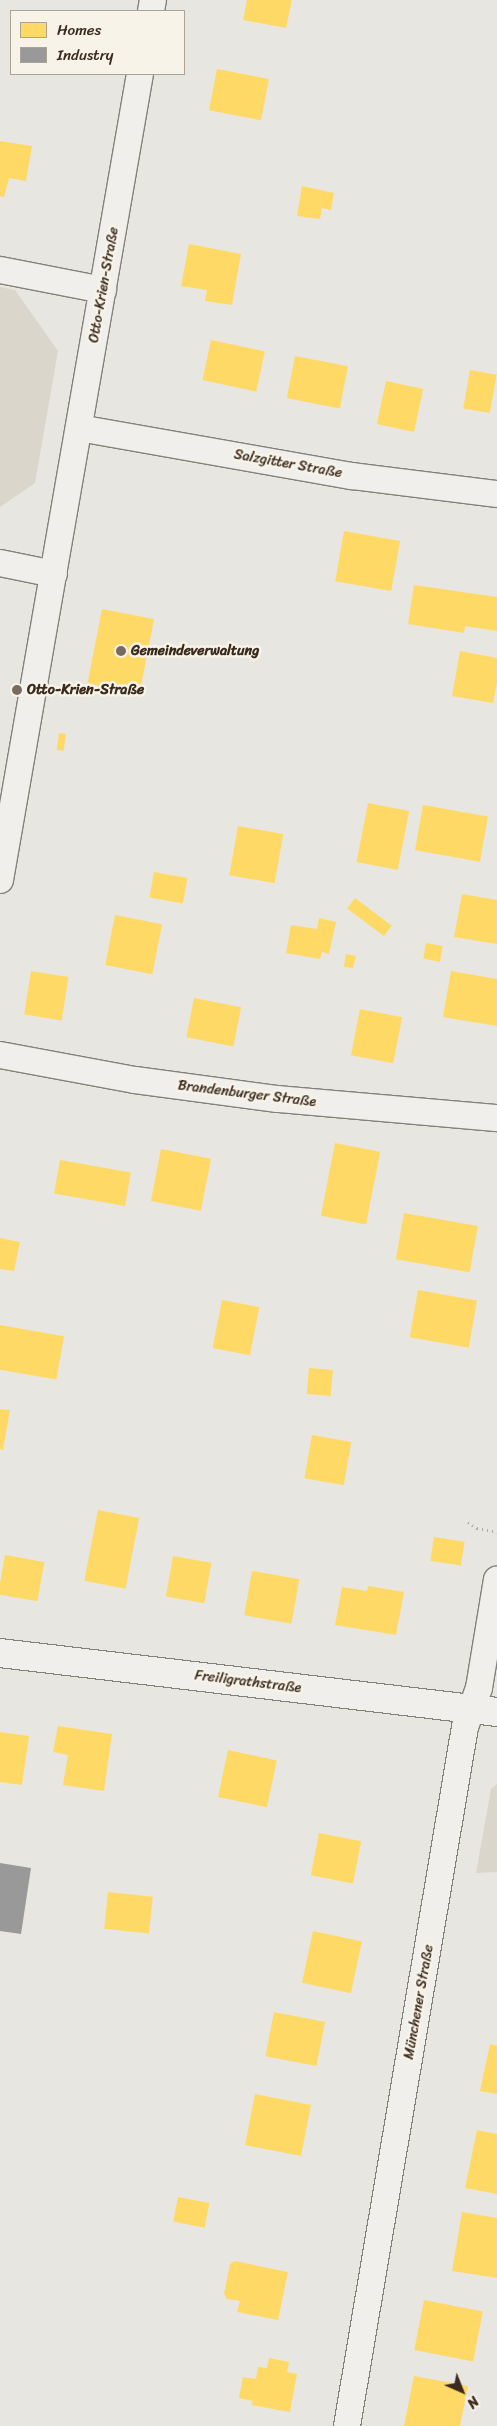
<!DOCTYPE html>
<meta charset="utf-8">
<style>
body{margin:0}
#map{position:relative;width:497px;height:2426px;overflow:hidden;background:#e8e6e0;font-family:Sriracha,sans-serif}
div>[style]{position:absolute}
.green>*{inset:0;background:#dad6cc}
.homes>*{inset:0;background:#ffd966;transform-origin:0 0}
.industry>*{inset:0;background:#999}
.path>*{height:3px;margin-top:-1.5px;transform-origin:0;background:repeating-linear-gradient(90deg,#afaca8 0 1px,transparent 0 5px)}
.roads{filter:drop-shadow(1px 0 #84807a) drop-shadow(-1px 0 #84807a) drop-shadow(0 1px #84807a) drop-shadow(0 -1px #84807a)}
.minor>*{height:26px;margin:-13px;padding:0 13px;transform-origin:13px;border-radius:13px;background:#f0efeb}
.tertiary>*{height:28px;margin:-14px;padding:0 14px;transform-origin:14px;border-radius:14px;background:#f0efeb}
.dots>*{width:14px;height:14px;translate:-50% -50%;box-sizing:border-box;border:2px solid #f7f3e8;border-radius:50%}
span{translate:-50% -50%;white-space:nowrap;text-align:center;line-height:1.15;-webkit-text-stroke:5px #f7f3e8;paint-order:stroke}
.street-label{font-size:14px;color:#3b2a1e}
.poi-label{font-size:14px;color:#3b2a1e;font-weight:700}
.left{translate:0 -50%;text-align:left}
.legend{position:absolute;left:10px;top:10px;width:175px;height:65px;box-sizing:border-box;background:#f7f3e8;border:1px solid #aca397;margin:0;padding:6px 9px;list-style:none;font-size:15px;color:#3b2a1e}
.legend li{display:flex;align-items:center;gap:10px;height:25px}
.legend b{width:25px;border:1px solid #aca397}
.north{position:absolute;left:437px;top:2366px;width:50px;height:50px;-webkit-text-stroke:4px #f7f3e8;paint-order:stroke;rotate:136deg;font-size:14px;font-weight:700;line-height:20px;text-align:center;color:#3b2a1e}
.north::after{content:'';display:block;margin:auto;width:18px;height:22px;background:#3b2a1e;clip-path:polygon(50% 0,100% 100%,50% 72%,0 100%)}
</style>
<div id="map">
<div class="green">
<i style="clip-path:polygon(0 287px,15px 290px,58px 351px,35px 483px,0 507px)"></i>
<i style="clip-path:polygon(497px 1784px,497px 1872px,476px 1873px,491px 1789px)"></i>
</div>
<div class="homes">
<i style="clip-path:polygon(247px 0,292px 0,286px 28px,243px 20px)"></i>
<i style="left:217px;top:69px;width:53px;height:42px;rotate:11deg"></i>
<i style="clip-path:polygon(0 141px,32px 146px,26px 181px,9px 178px,4px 197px,0 196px)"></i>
<i style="clip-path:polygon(302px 186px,334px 193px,331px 210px,322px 208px,320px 219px,297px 216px)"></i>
<i style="clip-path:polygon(189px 244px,241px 254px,232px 305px,205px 301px,207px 290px,181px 286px)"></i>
<i style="left:211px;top:340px;width:55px;height:41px;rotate:12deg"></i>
<i style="left:295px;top:356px;width:54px;height:43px;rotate:11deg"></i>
<i style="left:470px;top:370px;width:27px;height:39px;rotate:10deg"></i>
<i style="left:386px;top:381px;width:38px;height:44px;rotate:12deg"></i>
<i style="left:344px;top:531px;width:57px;height:51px;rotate:10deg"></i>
<i style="clip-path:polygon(414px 585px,497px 597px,497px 631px,465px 626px,464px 633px,408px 624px)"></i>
<i style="left:102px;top:609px;width:53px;height:76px;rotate:11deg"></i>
<i style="clip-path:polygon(460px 651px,497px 658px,497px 683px,493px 703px,452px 696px)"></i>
<i style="left:59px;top:733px;width:7px;height:17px;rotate:8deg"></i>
<i style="left:368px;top:803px;width:42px;height:60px;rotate:11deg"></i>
<i style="left:423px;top:805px;width:66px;height:46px;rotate:10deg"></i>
<i style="left:238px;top:826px;width:46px;height:50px;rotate:10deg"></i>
<i style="left:154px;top:872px;width:34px;height:26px;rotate:10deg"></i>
<i style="clip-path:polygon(462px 894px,497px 900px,497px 944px,454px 937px)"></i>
<i style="left:355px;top:898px;width:46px;height:13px;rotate:37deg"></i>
<i style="left:115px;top:915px;width:48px;height:51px;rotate:11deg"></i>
<i style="clip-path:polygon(319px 918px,336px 922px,329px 954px,322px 952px,320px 959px,286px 953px,291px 925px,317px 929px)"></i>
<i style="left:426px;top:943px;width:17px;height:16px;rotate:10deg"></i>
<i style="clip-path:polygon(346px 954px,356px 956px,353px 968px,344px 967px)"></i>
<i style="left:31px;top:971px;width:38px;height:44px;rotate:9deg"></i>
<i style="clip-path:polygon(451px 971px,497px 979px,497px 1026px,443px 1017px)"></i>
<i style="left:194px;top:998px;width:48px;height:40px;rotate:11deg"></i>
<i style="left:360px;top:1009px;width:43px;height:47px;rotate:11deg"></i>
<i style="left:335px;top:1143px;width:46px;height:74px;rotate:11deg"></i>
<i style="left:161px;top:1149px;width:51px;height:53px;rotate:11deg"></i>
<i style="left:60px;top:1160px;width:72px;height:34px;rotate:10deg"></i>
<i style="left:404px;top:1213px;width:75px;height:47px;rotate:10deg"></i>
<i style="clip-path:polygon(0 1238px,20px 1242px,14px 1271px,0 1269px)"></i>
<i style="left:418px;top:1290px;width:60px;height:48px;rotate:10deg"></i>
<i style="left:222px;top:1300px;width:38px;height:49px;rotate:11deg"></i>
<i style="left:0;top:1325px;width:65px;height:44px;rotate:10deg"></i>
<i style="left:309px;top:1368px;width:24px;height:26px;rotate:5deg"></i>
<i style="clip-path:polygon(0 1409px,10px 1410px,3px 1450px,0 1449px)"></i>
<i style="left:312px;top:1435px;width:40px;height:44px;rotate:10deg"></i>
<i style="left:98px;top:1510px;width:42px;height:72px;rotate:11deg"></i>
<i style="left:434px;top:1537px;width:31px;height:24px;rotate:9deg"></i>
<i style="left:5px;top:1555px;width:40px;height:40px;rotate:10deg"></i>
<i style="left:173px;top:1556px;width:39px;height:41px;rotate:10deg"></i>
<i style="left:252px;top:1571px;width:48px;height:45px;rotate:10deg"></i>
<i style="clip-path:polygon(368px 1586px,404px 1592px,396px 1635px,335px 1625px,342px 1587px,367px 1591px)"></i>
<i style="clip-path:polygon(58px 1726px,112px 1734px,104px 1791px,63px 1785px,68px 1755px,53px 1752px)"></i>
<i style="clip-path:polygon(0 1732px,29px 1736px,22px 1785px,0 1782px)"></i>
<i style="left:228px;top:1750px;width:50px;height:48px;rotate:12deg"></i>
<i style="left:319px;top:1833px;width:43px;height:43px;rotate:11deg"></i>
<i style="left:108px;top:1892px;width:45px;height:37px;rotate:6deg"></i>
<i style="left:313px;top:1931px;width:50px;height:53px;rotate:12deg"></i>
<i style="left:274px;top:2012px;width:52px;height:45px;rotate:11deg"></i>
<i style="clip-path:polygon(490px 2044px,497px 2046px,497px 2094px,480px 2091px)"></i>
<i style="left:255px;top:2094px;width:57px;height:52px;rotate:11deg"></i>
<i style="clip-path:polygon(477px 2130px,497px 2134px,497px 2194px,465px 2188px)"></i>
<i style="left:178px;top:2197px;width:32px;height:25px;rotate:11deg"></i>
<i style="clip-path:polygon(462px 2212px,497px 2218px,497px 2278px,452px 2271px)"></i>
<i style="clip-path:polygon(235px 2261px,288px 2272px,278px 2320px,237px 2312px,240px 2301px,227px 2299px,224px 2294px,230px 2264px)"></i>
<i style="left:424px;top:2300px;width:60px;height:51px;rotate:11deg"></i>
<i style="clip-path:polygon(269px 2358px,289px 2362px,287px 2372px,297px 2374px,290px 2412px,251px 2405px,253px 2401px,239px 2398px,243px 2377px,256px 2379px,258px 2367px,267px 2368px)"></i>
<i style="clip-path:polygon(414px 2376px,468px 2386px,460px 2426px,404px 2426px)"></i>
</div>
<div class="industry">
<i style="clip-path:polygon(0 1863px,31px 1868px,21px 1934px,0 1931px)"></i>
</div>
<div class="path">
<i style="left:468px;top:1522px;width:11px;rotate:34deg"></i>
<i style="left:477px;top:1528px;width:20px;rotate:11deg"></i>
</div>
<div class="roads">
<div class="minor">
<i style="left:151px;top:11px;width:11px;rotate:-80deg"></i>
<i style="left:0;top:270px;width:105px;rotate:11deg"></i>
<i style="left:79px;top:428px;width:277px;rotate:10deg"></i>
<i style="left:352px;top:476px;width:146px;rotate:7.1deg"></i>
<i style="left:0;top:563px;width:55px;rotate:11.5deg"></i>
<i style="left:0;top:880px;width:818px;rotate:-80.15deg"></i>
<i style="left:0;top:1055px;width:137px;rotate:10.5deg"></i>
<i style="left:135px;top:1080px;width:144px;rotate:7.6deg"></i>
<i style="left:278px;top:1099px;width:220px;rotate:5deg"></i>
<i style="left:347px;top:2426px;width:709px;rotate:-80.42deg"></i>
<i style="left:465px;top:1727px;width:41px;rotate:-70.3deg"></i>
<i style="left:479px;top:1688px;width:110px;rotate:-80.6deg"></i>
</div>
<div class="tertiary">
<i style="left:0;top:1653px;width:500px;rotate:6.77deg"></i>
</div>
</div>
<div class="dots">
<i style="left:121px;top:651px;background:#786c62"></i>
<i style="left:17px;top:690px;background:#786c62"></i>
</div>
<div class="street-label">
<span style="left:104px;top:285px;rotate:-80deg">Otto-Krien-Straße</span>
<span style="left:288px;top:464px;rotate:10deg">Salzgitter Straße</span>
<span style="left:247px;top:1094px;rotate:7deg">Brandenburger Straße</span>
<span style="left:248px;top:1682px;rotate:7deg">Freiligrathstraße</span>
<span style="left:419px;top:2002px;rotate:-80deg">Münchener Straße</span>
</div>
<div class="poi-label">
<span class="left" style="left:131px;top:651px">Gemeindeverwaltung</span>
<span class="left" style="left:27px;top:690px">Otto-Krien-Straße</span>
</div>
<ul class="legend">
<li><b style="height:14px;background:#ffd966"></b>Homes</li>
<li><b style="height:14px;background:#999"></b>Industry</li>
</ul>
<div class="north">N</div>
</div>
